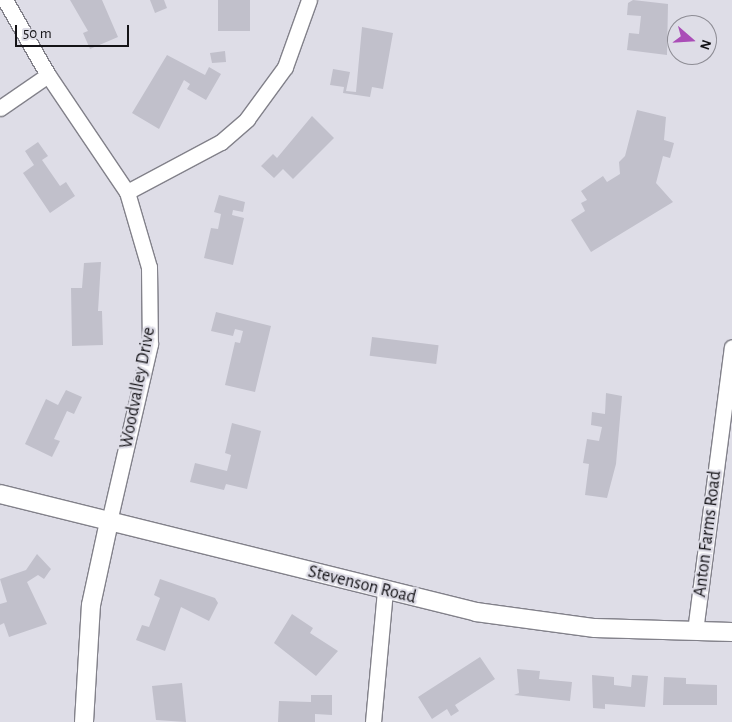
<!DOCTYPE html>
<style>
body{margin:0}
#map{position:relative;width:732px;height:722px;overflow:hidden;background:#dedde7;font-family:"Alegreya Sans",sans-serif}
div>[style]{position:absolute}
.building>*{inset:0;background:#c1c0cb;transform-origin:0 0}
.roads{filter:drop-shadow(1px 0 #82818a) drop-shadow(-1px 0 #82818a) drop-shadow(0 1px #82818a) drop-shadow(0 -1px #82818a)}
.minor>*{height:15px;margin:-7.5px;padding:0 7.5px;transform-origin:7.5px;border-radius:7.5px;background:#fff}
.tertiary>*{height:18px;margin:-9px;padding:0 9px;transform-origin:9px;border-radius:9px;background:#fff}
span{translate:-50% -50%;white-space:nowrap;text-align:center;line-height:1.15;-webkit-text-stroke:4.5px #dedde7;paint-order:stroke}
.street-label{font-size:18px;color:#141317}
.north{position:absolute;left:667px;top:15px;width:50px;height:50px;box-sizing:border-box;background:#dedde7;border:1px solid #8d8c94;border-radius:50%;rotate:109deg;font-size:14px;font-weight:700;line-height:20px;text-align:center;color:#141317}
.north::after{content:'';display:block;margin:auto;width:18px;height:22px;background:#aa4db7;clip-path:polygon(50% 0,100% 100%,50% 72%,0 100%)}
.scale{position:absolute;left:15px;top:25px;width:114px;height:22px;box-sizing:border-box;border:2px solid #141317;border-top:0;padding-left:6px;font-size:15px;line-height:18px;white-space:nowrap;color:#141317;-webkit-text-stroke:4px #dedde7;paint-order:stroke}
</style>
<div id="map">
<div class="building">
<i style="clip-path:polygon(70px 0,102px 0,118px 37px,90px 49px,83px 33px,88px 31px)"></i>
<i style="clip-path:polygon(150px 0,164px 0,167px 8px,155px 13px)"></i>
<i style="left:218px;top:0;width:32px;height:31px"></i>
<i style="clip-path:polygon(633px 0,668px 4px,667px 55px,627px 50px,629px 33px,639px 34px,641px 16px,627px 15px,628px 3px)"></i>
<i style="clip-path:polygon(362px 27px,393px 33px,383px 89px,372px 87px,370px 97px,343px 93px,344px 87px,330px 85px,333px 69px,350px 72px,346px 91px,356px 92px)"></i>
<i style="clip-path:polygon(225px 51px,226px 62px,212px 63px,210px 53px)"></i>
<i style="clip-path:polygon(167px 55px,205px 75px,209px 67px,221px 74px,206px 100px,187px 89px,190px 84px,184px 80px,159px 129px,132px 113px)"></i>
<i style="clip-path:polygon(637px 110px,666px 117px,664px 140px,674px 143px,670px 158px,663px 156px,656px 183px,673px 202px,591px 252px,571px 220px,585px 211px,581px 203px,587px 200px,581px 191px,603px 176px,607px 182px,620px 174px,619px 162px,625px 156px)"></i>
<i style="clip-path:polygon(312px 116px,334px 138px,293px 179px,283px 169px,274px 178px,261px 166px,273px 154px,277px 158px)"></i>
<i style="clip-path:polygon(38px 142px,48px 156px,42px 160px,60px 186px,66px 182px,75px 196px,50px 213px,23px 173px,34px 165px,25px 151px)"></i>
<i style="clip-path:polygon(219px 195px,245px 202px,243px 212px,233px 210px,232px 215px,244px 218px,233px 265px,204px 258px,211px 228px,218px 229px,221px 214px,214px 212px)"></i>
<i style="clip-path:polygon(101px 262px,98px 311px,102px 311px,103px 345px,72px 346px,71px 288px,82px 288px,84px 263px)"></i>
<i style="clip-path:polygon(216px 312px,271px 326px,255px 392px,225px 385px,235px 342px,240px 343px,243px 331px,235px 329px,233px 336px,211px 331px)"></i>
<i style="left:372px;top:337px;width:67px;height:19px;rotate:7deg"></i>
<i style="clip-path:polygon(66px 390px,82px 397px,74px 414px,67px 411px,54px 439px,60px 441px,52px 457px,25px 444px,46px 399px,58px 405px)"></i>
<i style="clip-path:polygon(606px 393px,622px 396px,616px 464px,607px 498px,585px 495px,589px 464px,583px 463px,587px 439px,599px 441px,602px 427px,591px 425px,592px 412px,605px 414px)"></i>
<i style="clip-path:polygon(232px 423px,261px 431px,247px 489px,226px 484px,224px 490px,190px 482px,195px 463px,227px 471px,231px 455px,225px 453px)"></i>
<i style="clip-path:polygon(37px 554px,51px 569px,44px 579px,38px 575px,27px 582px,47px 624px,9px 637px,4px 623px,0 625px,0 604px,7px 602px,0 579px,26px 570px)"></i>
<i style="clip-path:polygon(160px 579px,215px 598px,218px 603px,209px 621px,181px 607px,165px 651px,136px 640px,142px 625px,149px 627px,160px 598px,154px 595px)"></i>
<i style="clip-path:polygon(292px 614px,313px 628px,310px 633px,338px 651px,316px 676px,274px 643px)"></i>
<i style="clip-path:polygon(480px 657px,495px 679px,455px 705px,459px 711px,451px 716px,447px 709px,432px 719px,418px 697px)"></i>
<i style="clip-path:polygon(517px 669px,540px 671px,539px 679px,572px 682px,570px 701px,514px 695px,519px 693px)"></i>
<i style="clip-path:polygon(592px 675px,614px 677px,614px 685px,631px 687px,632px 675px,648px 676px,645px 707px,605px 704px,605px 709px,593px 708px)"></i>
<i style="clip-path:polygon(664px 677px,686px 678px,686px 684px,717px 685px,717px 705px,663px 705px)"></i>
<i style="clip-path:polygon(182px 683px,186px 722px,156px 720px,152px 686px)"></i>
<i style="clip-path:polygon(311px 695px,332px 695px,332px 715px,315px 714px,315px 722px,278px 722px,279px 701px,311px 702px)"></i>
</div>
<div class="roads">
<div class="minor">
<i style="left:5px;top:0;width:86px;rotate:60.2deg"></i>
<i style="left:48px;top:75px;width:141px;rotate:56deg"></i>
<i style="left:127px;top:192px;width:78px;rotate:73.7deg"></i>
<i style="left:149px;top:267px;width:77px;rotate:89.3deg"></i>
<i style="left:150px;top:344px;width:183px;rotate:103deg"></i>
<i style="left:0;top:108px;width:58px;rotate:-34.5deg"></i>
<i style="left:127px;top:192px;width:106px;rotate:-28deg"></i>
<i style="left:221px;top:142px;width:35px;rotate:-41deg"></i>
<i style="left:247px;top:119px;width:64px;rotate:-53.8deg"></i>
<i style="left:285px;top:67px;width:71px;rotate:-70.3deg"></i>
<i style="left:695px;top:631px;width:286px;rotate:-82.6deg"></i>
<i style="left:373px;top:722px;width:132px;rotate:-84.8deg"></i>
</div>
<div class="tertiary">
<i style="left:0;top:494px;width:490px;rotate:13.9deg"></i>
<i style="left:476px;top:612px;width:120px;rotate:7.7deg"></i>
<i style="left:595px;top:628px;width:137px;rotate:1.7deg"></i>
<i style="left:84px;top:722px;width:117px;rotate:-86.6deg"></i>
<i style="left:91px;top:605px;width:85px;rotate:-77.8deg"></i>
</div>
</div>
<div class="street-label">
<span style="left:138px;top:388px;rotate:-79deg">Woodvalley Drive</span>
<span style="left:708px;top:534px;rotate:-83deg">Anton Farms Road</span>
<span style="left:362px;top:585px;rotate:14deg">Stevenson Road</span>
</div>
<div class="north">N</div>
<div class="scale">50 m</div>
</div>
